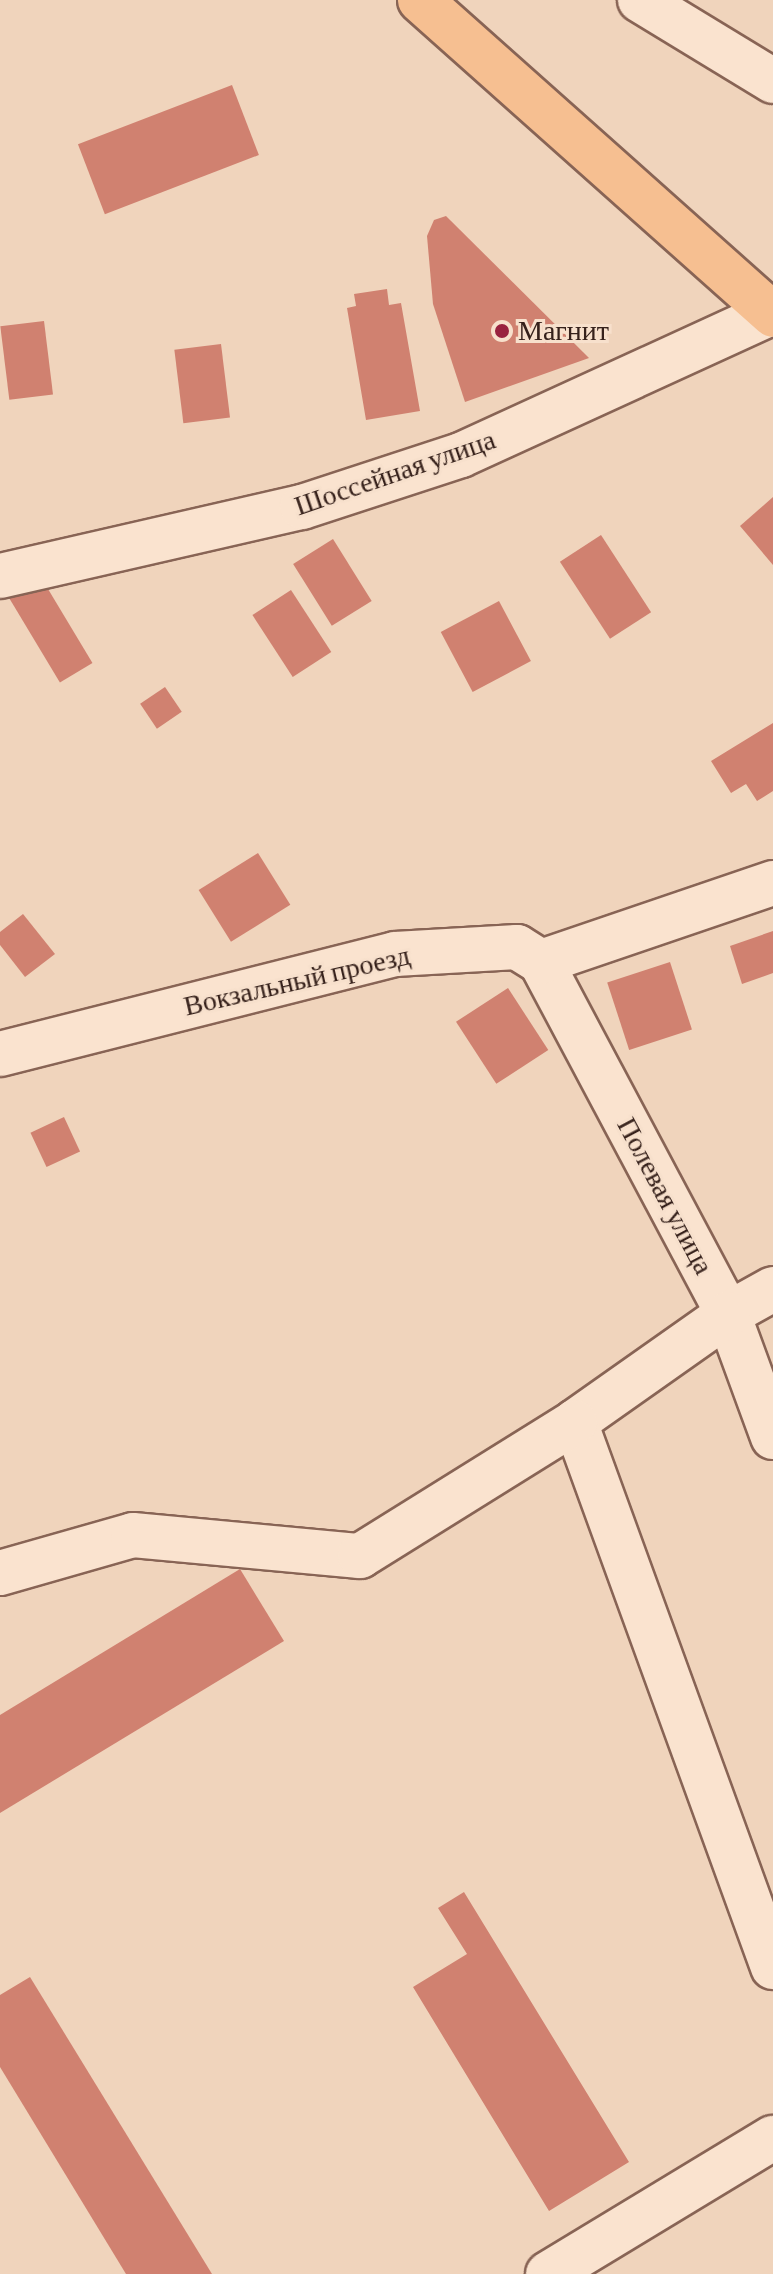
<!DOCTYPE html>
<meta charset="utf-8">
<style>
body{margin:0}
#map{position:relative;width:773px;height:2274px;overflow:hidden;background:#f0d4bc;font-family:"Crimson Pro",serif}
div>[style]{position:absolute}
.building>*{inset:0;background:#d08170;transform-origin:0 0}
.roads{filter:drop-shadow(2px 0 #886455) drop-shadow(-2px 0 #886455) drop-shadow(0 2px #886455) drop-shadow(0 -2px #886455)}
.minor>*{height:44px;margin:-22px;padding:0 22px;transform-origin:22px;border-radius:22px;background:#fae3cf}
.major>*{height:44px;margin:-22px;padding:0 22px;transform-origin:22px;border-radius:22px;background:#f6bf91}
.dots>*{width:22px;height:22px;translate:-50% -50%;box-sizing:border-box;border:4px solid #f7e0cc;border-radius:50%}
span{translate:-50% -50%;white-space:nowrap;text-align:center;line-height:1.15;-webkit-text-stroke:6px #f7e0cc;paint-order:stroke}
.poi-label{font-size:28px;color:#36211b}
.left{translate:0 -50%;text-align:left}
.street-label{font-size:28px;color:#36211b}
</style>
<div id="map">
<div class="building">
<i style="left:232px;top:85px;width:75px;height:165px;rotate:69deg"></i>
<i style="clip-path:polygon(446px 216px,589px 358px,465px 402px,433px 304px,427px 236px,434px 220px)"></i>
<i style="clip-path:polygon(387px 289px,389px 305px,401px 303px,420px 411px,366px 420px,347px 308px,356px 306px,354px 294px)"></i>
<i style="left:44px;top:321px;width:74px;height:44px;rotate:83deg"></i>
<i style="left:221px;top:344px;width:74px;height:47px;rotate:83deg"></i>
<i style="clip-path:polygon(773px 497px,773px 565px,740px 526px)"></i>
<i style="left:601px;top:535px;width:92px;height:49px;rotate:57deg"></i>
<i style="left:333px;top:539px;width:73px;height:47px;rotate:58deg"></i>
<i style="left:42px;top:579px;width:98px;height:38px;rotate:59deg"></i>
<i style="left:291px;top:590px;width:74px;height:46px;rotate:57deg"></i>
<i style="left:499px;top:601px;width:68px;height:66px;rotate:62deg"></i>
<i style="left:165px;top:687px;width:30px;height:30px;rotate:56deg"></i>
<i style="clip-path:polygon(773px 723px,773px 791px,757px 801px,746px 784px,731px 793px,711px 761px)"></i>
<i style="left:258px;top:853px;width:61px;height:70px;rotate:58deg"></i>
<i style="clip-path:polygon(23px 914px,55px 954px,25px 977px,0 945px,0 932px)"></i>
<i style="clip-path:polygon(773px 931px,773px 973px,742px 984px,730px 946px)"></i>
<i style="left:670px;top:962px;width:71px;height:66px;rotate:72deg"></i>
<i style="left:508px;top:988px;width:74px;height:62px;rotate:57deg"></i>
<i style="left:64px;top:1117px;width:38px;height:37px;rotate:65deg"></i>
<i style="clip-path:polygon(240px 1569px,284px 1641px,0 1813px,0 1715px)"></i>
<i style="clip-path:polygon(464px 1892px,629px 2162px,549px 2211px,413px 1987px,467px 1954px,438px 1908px)"></i>
<i style="clip-path:polygon(30px 1977px,212px 2274px,126px 2274px,0 2067px,0 1995px)"></i>
</div>
<div class="roads">
<div class="minor">
<i style="left:640px;top:0;width:156px;rotate:31.3deg"></i>
<i style="left:0;top:576px;width:310px;rotate:-12.9deg"></i>
<i style="left:302px;top:507px;width:167px;rotate:-18.1deg"></i>
<i style="left:461px;top:455px;width:341px;rotate:-24.6deg"></i>
<i style="left:541px;top:962px;width:399px;rotate:62deg"></i>
<i style="left:728px;top:1314px;width:131px;rotate:69.9deg"></i>
<i style="left:0;top:1054px;width:407px;rotate:-14.2deg"></i>
<i style="left:395px;top:954px;width:122px;rotate:-3.3deg"></i>
<i style="left:517px;top:947px;width:28px;rotate:32deg"></i>
<i style="left:541px;top:962px;width:245px;rotate:-18.8deg"></i>
<i style="left:773px;top:1289px;width:51px;rotate:150.9deg"></i>
<i style="left:728px;top:1314px;width:187px;rotate:144.8deg"></i>
<i style="left:575px;top:1422px;width:580px;rotate:70.03deg"></i>
<i style="left:0;top:1573px;width:138px;rotate:-15.9deg"></i>
<i style="left:133px;top:1535px;width:228px;rotate:5.3deg"></i>
<i style="left:360px;top:1556px;width:253px;rotate:-31.9deg"></i>
<i style="left:548px;top:2274px;width:263px;rotate:-31.2deg"></i>
</div>
<div class="major">
<i style="left:420px;top:0;width:473px;rotate:41.7deg"></i>
</div>
</div>
<div class="dots">
<i style="left:502px;top:331px;background:#99223f"></i>
</div>
<div class="poi-label">
<span class="left" style="left:518px;top:331px">Магнит</span>
</div>
<div class="street-label">
<span style="left:395px;top:473px;rotate:-19deg">Шоссейная улица</span>
<span style="left:297px;top:981px;rotate:-13deg">Вокзальный проезд</span>
<span style="left:665px;top:1196px;rotate:62deg">Полевая улица</span>
</div>
</div>
